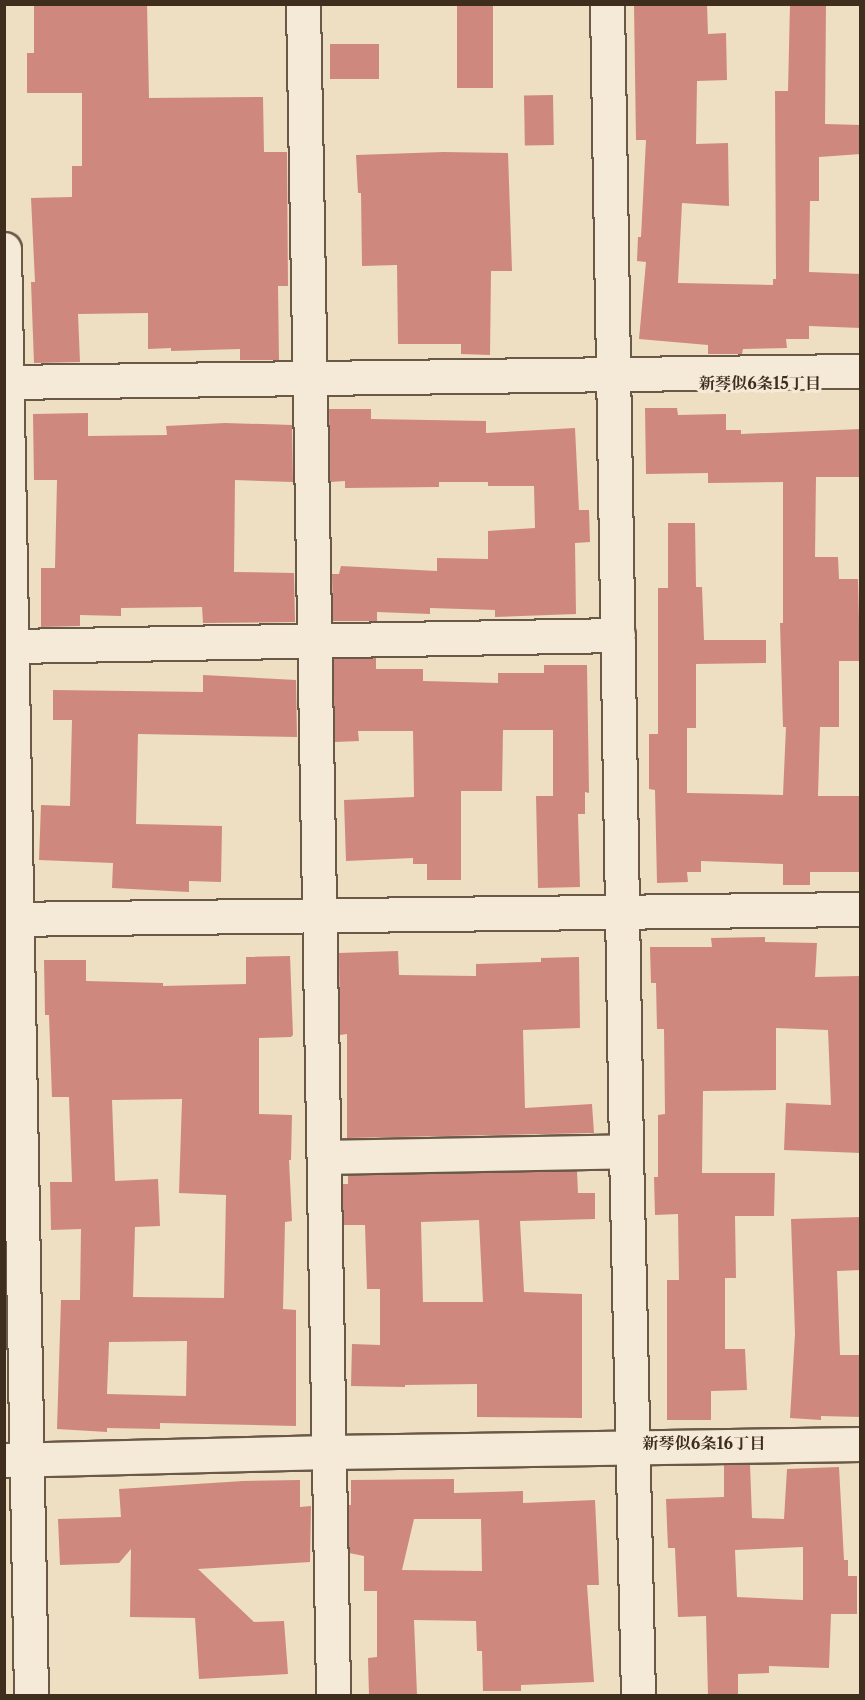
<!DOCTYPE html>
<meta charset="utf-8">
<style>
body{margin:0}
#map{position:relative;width:865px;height:1700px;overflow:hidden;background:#eedec2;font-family:"Libre Caslon Text","Noto Serif JP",serif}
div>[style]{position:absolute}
.building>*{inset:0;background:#cf887e;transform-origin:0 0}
.roads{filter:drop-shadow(2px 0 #6b5947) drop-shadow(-2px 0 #6b5947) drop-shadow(0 2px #6b5947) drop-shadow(0 -2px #6b5947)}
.street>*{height:33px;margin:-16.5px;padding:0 16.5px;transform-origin:16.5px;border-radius:16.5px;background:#f4ead7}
span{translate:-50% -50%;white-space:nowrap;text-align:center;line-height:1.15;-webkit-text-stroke:6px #f4ead7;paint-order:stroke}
.neighbourhood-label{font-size:16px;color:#3f2d1e;font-weight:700}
.frame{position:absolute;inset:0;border:6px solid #3f2d1e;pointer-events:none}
</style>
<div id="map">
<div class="building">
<i style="clip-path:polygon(34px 4px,147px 4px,149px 98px,263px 97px,264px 152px,287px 152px,288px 286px,278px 286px,279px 360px,240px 360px,240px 349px,171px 351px,171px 348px,148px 349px,148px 313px,78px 314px,80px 362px,34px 363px,31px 282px,35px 282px,31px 198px,72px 197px,72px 166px,82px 166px,82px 93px,27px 93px,27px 53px,34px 53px)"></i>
<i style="left:457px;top:4px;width:36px;height:84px"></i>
<i style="clip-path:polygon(707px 4px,708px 34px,726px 33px,727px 80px,697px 81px,696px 144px,728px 143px,729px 206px,682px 203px,678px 283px,773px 285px,773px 279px,776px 279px,775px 91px,788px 91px,790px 4px,826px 4px,825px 124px,861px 125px,861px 154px,819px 157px,819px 201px,810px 201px,809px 272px,861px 274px,861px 328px,809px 326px,809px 339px,786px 339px,787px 348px,743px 349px,742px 354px,708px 354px,708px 345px,639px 339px,646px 262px,637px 261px,638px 237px,641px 237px,646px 140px,636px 140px,634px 5px)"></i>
<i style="left:330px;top:44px;width:49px;height:35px"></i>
<i style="left:553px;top:95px;width:50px;height:29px;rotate:89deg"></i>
<i style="clip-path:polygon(443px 152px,508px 153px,512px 271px,491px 271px,490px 355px,461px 354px,461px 344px,398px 344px,397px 265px,362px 266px,361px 193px,358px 193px,356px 155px)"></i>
<i style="clip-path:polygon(645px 408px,677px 408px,678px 415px,726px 414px,726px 430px,741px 430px,741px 434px,861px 429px,861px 477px,816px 477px,815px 557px,838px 557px,839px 579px,858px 579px,860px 661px,839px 661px,839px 727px,820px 727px,818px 796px,861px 796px,861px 872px,810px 872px,810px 885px,783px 885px,783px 864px,701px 861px,701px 872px,687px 872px,688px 882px,657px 883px,655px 790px,649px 789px,649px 734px,658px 734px,658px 588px,668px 588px,668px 523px,695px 523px,696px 587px,702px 587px,704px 640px,766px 640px,766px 663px,696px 664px,696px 728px,687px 728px,687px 793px,783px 795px,786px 727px,783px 727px,780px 623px,783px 623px,783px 482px,708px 483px,708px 473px,646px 474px)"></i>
<i style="clip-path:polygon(329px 409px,371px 409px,371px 419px,486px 421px,486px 433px,575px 428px,579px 510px,589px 510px,590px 542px,575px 543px,576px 614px,495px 617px,495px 610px,430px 608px,430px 614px,377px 612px,377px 621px,333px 621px,332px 574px,339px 574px,341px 566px,437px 571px,437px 558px,488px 559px,488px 531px,535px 528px,534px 486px,488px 486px,488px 482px,439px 482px,439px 487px,345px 488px,345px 481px,330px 482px)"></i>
<i style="clip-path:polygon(88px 413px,88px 436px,167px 435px,166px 426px,225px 423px,292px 425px,293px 482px,235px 480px,234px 572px,294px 573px,295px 622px,203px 623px,202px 607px,121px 608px,121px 616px,80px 615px,80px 626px,41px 627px,41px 568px,55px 568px,57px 480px,34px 480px,33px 414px)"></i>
<i style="clip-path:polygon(376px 658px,376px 669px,423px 669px,423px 681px,498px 683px,498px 673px,544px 673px,544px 665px,587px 665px,589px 793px,585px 792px,585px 814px,578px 814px,580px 887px,538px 888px,536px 796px,553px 796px,553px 730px,503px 730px,502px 791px,461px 791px,461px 880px,427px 880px,427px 864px,413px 864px,413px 858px,346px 861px,344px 800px,414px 797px,413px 731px,358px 731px,359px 741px,335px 742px,333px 659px)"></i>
<i style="clip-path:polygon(203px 675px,296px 680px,297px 737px,138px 734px,136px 824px,222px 826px,221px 882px,189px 881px,189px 892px,112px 888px,113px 863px,39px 860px,41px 805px,70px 806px,72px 720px,53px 720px,53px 690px,203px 692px)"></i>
<i style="clip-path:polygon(765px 937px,765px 942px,817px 943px,815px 977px,861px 976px,861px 1153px,784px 1150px,786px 1103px,831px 1105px,828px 1030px,776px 1028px,776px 1090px,703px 1091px,702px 1173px,775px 1173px,774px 1216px,735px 1216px,736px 1278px,725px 1278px,725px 1349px,745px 1349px,747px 1390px,711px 1391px,711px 1420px,667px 1420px,667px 1280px,679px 1280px,678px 1214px,655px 1215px,654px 1177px,658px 1177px,658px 1115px,665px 1114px,664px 1029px,657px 1029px,656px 983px,651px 983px,650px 947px,712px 947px,711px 938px)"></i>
<i style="clip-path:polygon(398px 951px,399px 975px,476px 976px,476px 964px,541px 962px,541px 958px,579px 957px,580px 1028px,523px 1030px,525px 1108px,592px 1104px,594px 1133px,347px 1138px,347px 1034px,340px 1035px,339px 953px)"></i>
<i style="clip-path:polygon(evenodd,290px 956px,293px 1035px,291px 1037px,259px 1038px,259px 1114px,292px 1115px,291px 1160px,289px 1160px,292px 1221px,285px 1222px,283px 1309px,296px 1310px,296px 1426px,160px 1423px,160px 1429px,107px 1428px,107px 1432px,57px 1429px,61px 1300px,80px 1300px,81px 1229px,51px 1230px,50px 1182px,72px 1182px,69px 1097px,52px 1097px,49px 1015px,45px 1015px,44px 960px,86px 960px,86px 981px,163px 983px,163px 986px,246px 984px,246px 957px,290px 956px,182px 1099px,179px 1193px,226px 1195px,224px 1298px,133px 1297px,135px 1227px,160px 1226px,158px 1179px,115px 1181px,112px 1100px,182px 1099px,290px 956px,187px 1341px,186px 1396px,107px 1394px,109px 1342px,187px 1341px)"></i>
<i style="clip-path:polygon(evenodd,577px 1171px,578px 1193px,595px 1193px,595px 1219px,520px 1221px,524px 1292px,582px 1294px,582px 1418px,477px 1417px,477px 1384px,405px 1385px,405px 1387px,351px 1386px,352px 1344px,380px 1345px,380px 1289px,367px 1289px,365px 1225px,343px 1225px,343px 1184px,348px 1184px,348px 1175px,577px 1171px,479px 1220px,483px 1302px,423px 1302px,421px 1222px,479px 1220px)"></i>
<i style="clip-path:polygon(861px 1217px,861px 1270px,837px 1271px,840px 1355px,861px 1355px,861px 1417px,821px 1416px,821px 1420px,790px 1418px,795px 1334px,791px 1219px)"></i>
<i style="clip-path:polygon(evenodd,750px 1464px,752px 1518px,784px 1519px,787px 1469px,839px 1467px,844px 1560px,848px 1560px,848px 1576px,857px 1576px,857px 1614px,831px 1614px,829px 1668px,769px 1666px,769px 1673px,738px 1674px,738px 1695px,708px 1695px,706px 1616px,678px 1617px,675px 1548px,668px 1548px,666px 1499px,724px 1497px,724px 1465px,750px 1464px,803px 1547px,803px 1600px,737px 1597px,735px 1550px,803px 1547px)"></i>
<i style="clip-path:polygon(evenodd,454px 1479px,454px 1493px,523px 1491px,523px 1503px,595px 1500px,599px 1585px,587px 1585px,594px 1682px,521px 1685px,521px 1691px,483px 1691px,482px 1651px,477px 1651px,476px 1621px,414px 1620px,417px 1695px,369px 1695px,368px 1658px,377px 1657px,377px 1591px,364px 1591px,364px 1556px,349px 1553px,348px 1505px,351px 1505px,351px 1480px,454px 1479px,414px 1519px,481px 1519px,482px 1571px,402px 1570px,414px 1519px)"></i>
<i style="clip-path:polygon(300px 1480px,300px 1507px,311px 1506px,310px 1562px,198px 1569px,254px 1622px,284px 1621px,288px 1674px,199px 1679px,195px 1618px,130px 1617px,131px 1549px,119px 1563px,60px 1565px,58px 1519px,121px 1517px,119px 1489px,243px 1481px)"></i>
</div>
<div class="roads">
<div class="street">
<i style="left:303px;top:4px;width:1692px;rotate:88.98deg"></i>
<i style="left:607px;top:4px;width:1147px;rotate:89.05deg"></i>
<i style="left:626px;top:1151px;width:545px;rotate:88.74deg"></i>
<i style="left:4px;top:249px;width:1447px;rotate:88.93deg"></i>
<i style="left:4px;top:382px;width:856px;rotate:-0.74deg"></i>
<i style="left:13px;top:646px;width:605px;rotate:-1.04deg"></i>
<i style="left:4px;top:919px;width:856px;rotate:-0.67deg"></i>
<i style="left:324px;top:1157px;width:302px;rotate:-1.1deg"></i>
<i style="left:6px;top:1460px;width:323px;rotate:-1.4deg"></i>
<i style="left:329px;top:1452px;width:531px;rotate:-0.86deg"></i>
</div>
</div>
<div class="neighbourhood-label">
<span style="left:760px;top:383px">新琴似6条15丁目</span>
<span style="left:704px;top:1443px">新琴似6条16丁目</span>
</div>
<div class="frame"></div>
</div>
